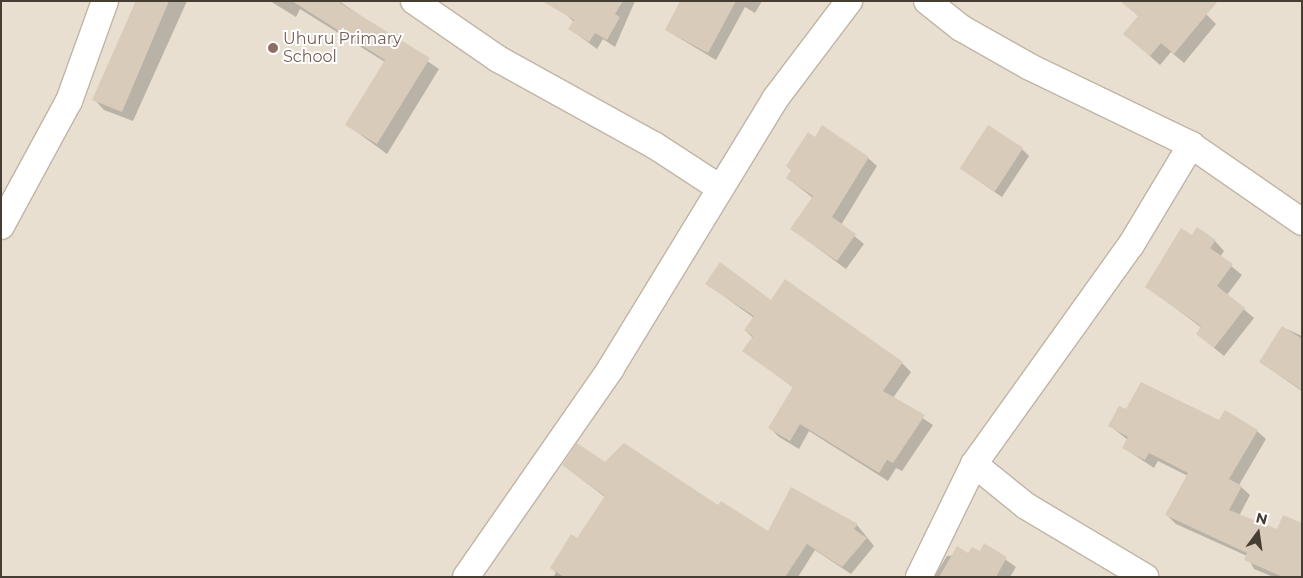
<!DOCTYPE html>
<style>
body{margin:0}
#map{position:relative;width:1303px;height:578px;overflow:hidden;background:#f3ede3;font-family:Montserrat,sans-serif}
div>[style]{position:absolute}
.residential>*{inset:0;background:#e8dfd0;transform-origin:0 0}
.shadow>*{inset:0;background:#0003}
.building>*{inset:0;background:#d9cbba;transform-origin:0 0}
.roads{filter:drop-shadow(1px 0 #c0b5a5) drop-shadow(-1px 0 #c0b5a5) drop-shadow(0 1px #c0b5a5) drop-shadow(0 -1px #c0b5a5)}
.street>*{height:26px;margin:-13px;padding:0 13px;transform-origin:13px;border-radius:13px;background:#fff}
.dots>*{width:14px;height:14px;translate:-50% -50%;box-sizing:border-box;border:2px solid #fff;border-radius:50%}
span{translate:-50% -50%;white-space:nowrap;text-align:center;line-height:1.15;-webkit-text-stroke:4px #fff;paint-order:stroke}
.education-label{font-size:16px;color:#785e54}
.left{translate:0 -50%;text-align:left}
.frame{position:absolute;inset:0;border:2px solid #463d33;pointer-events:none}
.north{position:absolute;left:1233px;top:508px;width:50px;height:50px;-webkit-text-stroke:4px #fff;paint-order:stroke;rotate:14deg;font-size:14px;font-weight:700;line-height:20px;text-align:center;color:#463d33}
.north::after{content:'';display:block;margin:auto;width:18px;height:22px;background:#463d33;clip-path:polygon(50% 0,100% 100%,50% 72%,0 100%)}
</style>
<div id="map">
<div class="residential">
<i style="left:1px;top:1px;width:1301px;height:576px"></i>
</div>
<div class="shadow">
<i style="clip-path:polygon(136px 1px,187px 1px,133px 121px,104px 110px,94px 99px)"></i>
<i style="clip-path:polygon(270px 1px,339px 1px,439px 69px,387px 154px,346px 124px,385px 62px,300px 9px,296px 17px)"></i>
<i style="clip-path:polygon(551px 1px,635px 1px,615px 47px,603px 39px,597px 49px,570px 29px,574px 22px)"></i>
<i style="clip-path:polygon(682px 1px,762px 1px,755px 13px,745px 7px,716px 60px,666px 30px)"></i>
<i style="clip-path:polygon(1126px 4px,1200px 8px,1216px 24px,1184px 63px,1171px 52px,1160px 65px,1124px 33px,1139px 17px)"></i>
<i style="clip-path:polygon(815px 138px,868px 158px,877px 166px,841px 225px,864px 244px,846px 269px,792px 229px,813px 198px,787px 178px,792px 171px,787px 166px)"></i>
<i style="clip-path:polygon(1022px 149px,1029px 156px,1002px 197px,960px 168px)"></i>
<i style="clip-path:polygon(1193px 237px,1215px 241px,1224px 251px,1220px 257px,1242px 275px,1227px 295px,1254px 318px,1224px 356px,1197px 334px,1202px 328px,1147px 287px)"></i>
<i style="clip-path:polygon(707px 284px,771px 301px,902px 363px,911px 372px,893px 398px,933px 425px,902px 471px,896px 468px,888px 481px,809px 431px,799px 449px,779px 437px,770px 428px,794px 388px,744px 351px,753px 338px,745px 330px,754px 318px)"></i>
<i style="clip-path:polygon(1282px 327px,1302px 336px,1302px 391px,1260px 362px)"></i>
<i style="clip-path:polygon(1126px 411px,1257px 431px,1266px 439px,1239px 485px,1250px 495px,1239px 516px,1302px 577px,1273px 577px,1254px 569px,1247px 556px,1176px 524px,1167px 515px,1188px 476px,1158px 461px,1154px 468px,1124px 448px,1128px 440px,1110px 426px)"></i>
<i style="clip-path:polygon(605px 463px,718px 507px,768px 533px,857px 525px,874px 546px,851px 574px,815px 550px,798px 577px,553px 577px,556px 573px,551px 567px,578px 539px,605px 497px,563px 465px)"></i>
<i style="clip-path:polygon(985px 545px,1016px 567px,1010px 577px,934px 577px,947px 556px,980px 553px)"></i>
</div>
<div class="building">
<i style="clip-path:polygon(136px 1px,169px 1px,122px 112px,92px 100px)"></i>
<i style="clip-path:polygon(292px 1px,337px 1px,430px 58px,377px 144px,345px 125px,385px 60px)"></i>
<i style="clip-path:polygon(542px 1px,623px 1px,615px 14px,620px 17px,607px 40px,595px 33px,589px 42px,568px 29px,574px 20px)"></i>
<i style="clip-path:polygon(680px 1px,736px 1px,708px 53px,665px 30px)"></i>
<i style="clip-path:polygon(1120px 1px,1218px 1px,1174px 54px,1161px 43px,1150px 56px,1123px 34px,1138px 16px)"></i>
<i style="clip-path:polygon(822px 125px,869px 157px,832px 217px,856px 234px,837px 261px,790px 229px,813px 196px,786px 178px,791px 170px,786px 166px,808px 132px,815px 137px)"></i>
<i style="left:988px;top:125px;width:42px;height:52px;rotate:33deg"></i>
<i style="clip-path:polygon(1197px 227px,1216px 240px,1210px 248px,1233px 264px,1217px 286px,1245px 308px,1214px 348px,1196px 334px,1201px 326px,1145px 287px,1181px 228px,1192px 235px)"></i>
<i style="clip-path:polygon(720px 262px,771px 300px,785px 279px,903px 362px,883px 391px,925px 415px,893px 463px,887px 460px,879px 473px,800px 424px,790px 441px,768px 428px,793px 387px,742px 351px,753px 336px,744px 330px,754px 316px,705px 284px)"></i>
<i style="clip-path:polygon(1282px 326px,1302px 339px,1302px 390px,1259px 362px)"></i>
<i style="clip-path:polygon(1141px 382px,1219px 420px,1225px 410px,1258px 430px,1229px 479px,1242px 486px,1229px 510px,1277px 529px,1283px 515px,1302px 523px,1302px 577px,1283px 577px,1244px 560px,1247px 553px,1165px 515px,1188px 473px,1149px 453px,1145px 460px,1122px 448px,1128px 437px,1108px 426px,1119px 406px,1126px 409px)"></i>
<i style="clip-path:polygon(577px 443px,605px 462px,624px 443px,718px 505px,721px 501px,768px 531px,791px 487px,858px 524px,854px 529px,867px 538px,842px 567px,807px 544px,785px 577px,564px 577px,550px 568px,571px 534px,577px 538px,605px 496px,562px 465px)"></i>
<i style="clip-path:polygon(984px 543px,1007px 557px,996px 577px,939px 577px,957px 546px,968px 553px,972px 547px,980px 551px)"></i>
</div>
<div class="roads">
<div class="street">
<i style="left:414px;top:1px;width:102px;rotate:34.6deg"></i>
<i style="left:498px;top:59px;width:178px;rotate:28.9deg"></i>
<i style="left:654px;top:145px;width:79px;rotate:33.1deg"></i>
<i style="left:927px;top:1px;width:43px;rotate:38.5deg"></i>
<i style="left:961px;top:28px;width:79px;rotate:29.5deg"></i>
<i style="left:1030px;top:67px;width:179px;rotate:25.8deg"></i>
<i style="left:1191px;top:145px;width:135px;rotate:34.7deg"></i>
<i style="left:1px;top:226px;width:142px;rotate:-61.5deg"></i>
<i style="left:69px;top:101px;width:106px;rotate:-70.2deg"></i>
<i style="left:974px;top:464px;width:67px;rotate:38.9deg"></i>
<i style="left:1026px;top:506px;width:139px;rotate:30.8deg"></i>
<i style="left:466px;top:577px;width:254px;rotate:-55.2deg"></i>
<i style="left:611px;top:368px;width:315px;rotate:-58.6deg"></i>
<i style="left:775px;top:99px;width:123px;rotate:-52.9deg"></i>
<i style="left:919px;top:577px;width:126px;rotate:-64deg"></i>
<i style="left:974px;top:464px;width:269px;rotate:-54.4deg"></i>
<i style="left:1131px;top:245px;width:117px;rotate:-59deg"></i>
</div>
</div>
<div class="dots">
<i style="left:273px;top:48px;background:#8d6e63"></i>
</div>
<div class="education-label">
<span class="left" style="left:283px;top:48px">Uhuru Primary<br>School</span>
</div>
<div class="frame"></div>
<div class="north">N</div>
</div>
